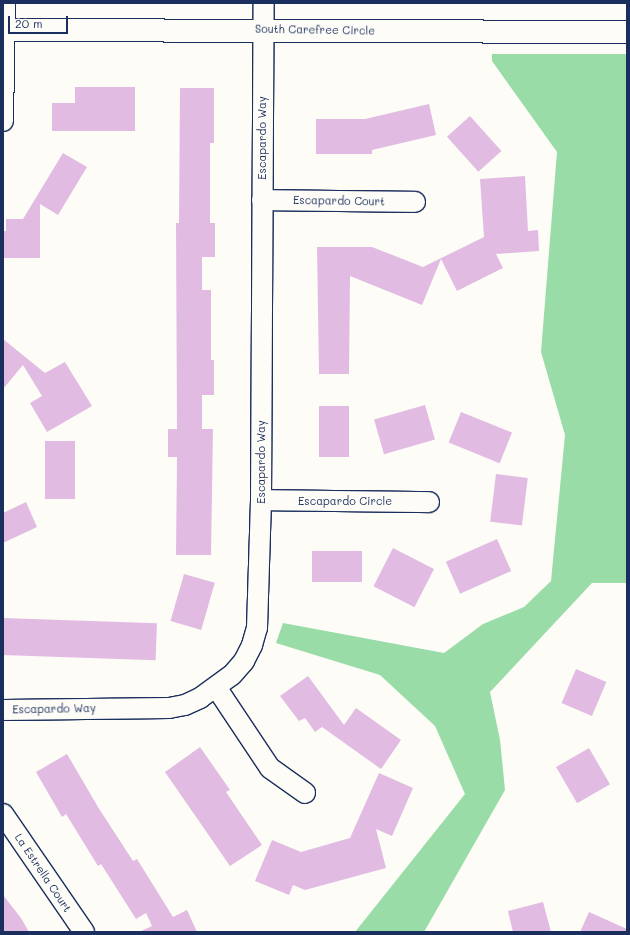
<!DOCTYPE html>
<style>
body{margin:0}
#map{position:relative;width:630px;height:935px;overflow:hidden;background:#fdfcf7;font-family:Mali,sans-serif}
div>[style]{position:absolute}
.green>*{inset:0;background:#99dca7}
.building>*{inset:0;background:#e2bbe3;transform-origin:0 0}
.roads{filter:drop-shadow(1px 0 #1b2f5e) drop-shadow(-1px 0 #1b2f5e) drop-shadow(0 1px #1b2f5e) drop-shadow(0 -1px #1b2f5e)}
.minor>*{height:20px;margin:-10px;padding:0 10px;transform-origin:10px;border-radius:10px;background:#fdfcf7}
.secondary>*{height:22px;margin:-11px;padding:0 11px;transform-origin:11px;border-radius:11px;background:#fdfcf7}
span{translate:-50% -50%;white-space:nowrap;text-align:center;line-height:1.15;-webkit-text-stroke:3.5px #fdfcf7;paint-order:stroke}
.street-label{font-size:11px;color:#1b2f5e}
.frame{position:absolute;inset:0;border:4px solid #1b2f5e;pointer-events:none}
.scale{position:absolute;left:8px;top:16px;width:60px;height:18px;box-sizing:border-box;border:2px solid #1b2f5e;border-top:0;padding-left:5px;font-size:12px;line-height:14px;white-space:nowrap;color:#1b2f5e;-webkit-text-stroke:3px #fdfcf7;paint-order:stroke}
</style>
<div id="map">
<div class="green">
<i style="clip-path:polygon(492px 54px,627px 54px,627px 583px,592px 583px,490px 692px,500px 740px,505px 790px,424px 932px,355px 932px,465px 794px,435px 726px,380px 675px,276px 643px,283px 623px,444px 653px,483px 624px,524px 607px,551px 581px,565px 435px,541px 352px,557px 152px,492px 61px)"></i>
</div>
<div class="building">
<i style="clip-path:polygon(75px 87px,135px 87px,135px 131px,52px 131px,52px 103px,75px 103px)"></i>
<i style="clip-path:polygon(180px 88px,214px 88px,214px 143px,210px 143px,210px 223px,215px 223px,215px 257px,202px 257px,202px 290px,211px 290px,211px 360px,214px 360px,214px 395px,202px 395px,202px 429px,213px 429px,211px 555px,176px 555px,177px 457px,168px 457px,168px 429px,177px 429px,176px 223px,179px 223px)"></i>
<i style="clip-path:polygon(429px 104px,436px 135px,372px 150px,372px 154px,316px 154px,316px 119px,365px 119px)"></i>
<i style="left:470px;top:116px;width:47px;height:31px;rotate:48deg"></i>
<i style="clip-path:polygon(63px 153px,87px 167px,58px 215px,40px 204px,40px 258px,3px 258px,3px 231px,6px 231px,6px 219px,23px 219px)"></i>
<i style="clip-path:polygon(525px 176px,528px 231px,538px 230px,539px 251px,496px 254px,503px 268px,457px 291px,441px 259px,422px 305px,350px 276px,349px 374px,319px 374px,317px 247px,372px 247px,423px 267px,484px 237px,480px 179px)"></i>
<i style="clip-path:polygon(3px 339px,45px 373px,65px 362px,92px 406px,47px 432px,30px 403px,42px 396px,23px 365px,3px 389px)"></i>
<i style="left:425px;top:405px;width:36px;height:53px;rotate:74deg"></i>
<i style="left:319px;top:406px;width:30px;height:51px"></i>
<i style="left:461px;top:412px;width:55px;height:33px;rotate:22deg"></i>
<i style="left:45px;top:441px;width:30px;height:58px"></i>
<i style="left:496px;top:474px;width:32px;height:48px;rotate:7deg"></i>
<i style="clip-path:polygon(26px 502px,37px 527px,3px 543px,3px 513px)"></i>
<i style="left:497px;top:539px;width:35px;height:56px;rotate:66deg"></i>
<i style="left:393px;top:548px;width:46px;height:43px;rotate:27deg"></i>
<i style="left:312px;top:551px;width:50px;height:31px"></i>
<i style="left:184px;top:574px;width:32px;height:49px;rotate:16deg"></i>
<i style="left:3px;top:618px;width:154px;height:37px;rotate:2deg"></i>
<i style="left:576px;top:669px;width:33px;height:37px;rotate:23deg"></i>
<i style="clip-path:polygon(308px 676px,344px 725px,356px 708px,401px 740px,381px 769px,322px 727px,315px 732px,305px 718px,299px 721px,280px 696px)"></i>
<i style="clip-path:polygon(200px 747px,230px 790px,226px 792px,262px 845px,230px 866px,165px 772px)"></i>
<i style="left:589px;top:748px;width:42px;height:38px;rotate:60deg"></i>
<i style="clip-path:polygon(67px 754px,98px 807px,133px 861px,137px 859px,173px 917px,187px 910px,197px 932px,139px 932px,152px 926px,146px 913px,136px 919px,101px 864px,98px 866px,66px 814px,62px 817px,36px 772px)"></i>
<i style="clip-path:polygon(379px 773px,413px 788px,392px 836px,376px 829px,386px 868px,305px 890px,293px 885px,289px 895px,255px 881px,272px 840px,301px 852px,350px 838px)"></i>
<i style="clip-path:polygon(3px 895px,21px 918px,29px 932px,3px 932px)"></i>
<i style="clip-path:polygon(543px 902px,551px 932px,513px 932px,508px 911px)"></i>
<i style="clip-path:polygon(589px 912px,627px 929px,627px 932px,580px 932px)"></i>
</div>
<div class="roads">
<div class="minor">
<i style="left:3px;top:121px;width:118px;rotate:-89deg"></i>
<i style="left:262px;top:200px;width:153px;rotate:0.7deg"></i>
<i style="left:261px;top:500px;width:168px;rotate:0.7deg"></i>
<i style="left:216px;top:687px;width:97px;rotate:56.3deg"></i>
<i style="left:270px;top:768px;width:43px;rotate:35.5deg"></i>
<i style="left:3px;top:710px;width:166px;rotate:-0.7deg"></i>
<i style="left:169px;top:708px;width:16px;rotate:-11deg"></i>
<i style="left:185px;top:705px;width:17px;rotate:-25deg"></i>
<i style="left:200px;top:698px;width:39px;rotate:-36deg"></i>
<i style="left:232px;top:675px;width:18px;rotate:-49deg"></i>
<i style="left:244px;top:661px;width:18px;rotate:-63deg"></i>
<i style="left:252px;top:645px;width:18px;rotate:-74deg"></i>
<i style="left:257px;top:628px;width:128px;rotate:-88.2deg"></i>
<i style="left:261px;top:500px;width:497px;rotate:-89.7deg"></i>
<i style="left:3px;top:814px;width:143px;rotate:55.5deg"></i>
</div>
<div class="secondary">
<i style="left:3px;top:30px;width:624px;rotate:0.18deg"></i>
</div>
</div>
<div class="street-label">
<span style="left:315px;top:30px;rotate:1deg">South Carefree Circle</span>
<span style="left:262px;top:138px;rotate:-90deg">Escapardo Way</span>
<span style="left:339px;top:201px;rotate:1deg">Escapardo Court</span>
<span style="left:261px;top:462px;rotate:-90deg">Escapardo Way</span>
<span style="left:345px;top:501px">Escapardo Circle</span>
<span style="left:54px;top:709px;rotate:-1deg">Escapardo Way</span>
<span style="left:43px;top:873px;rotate:56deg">La Estrella Court</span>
</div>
<div class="frame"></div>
<div class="scale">20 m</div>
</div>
